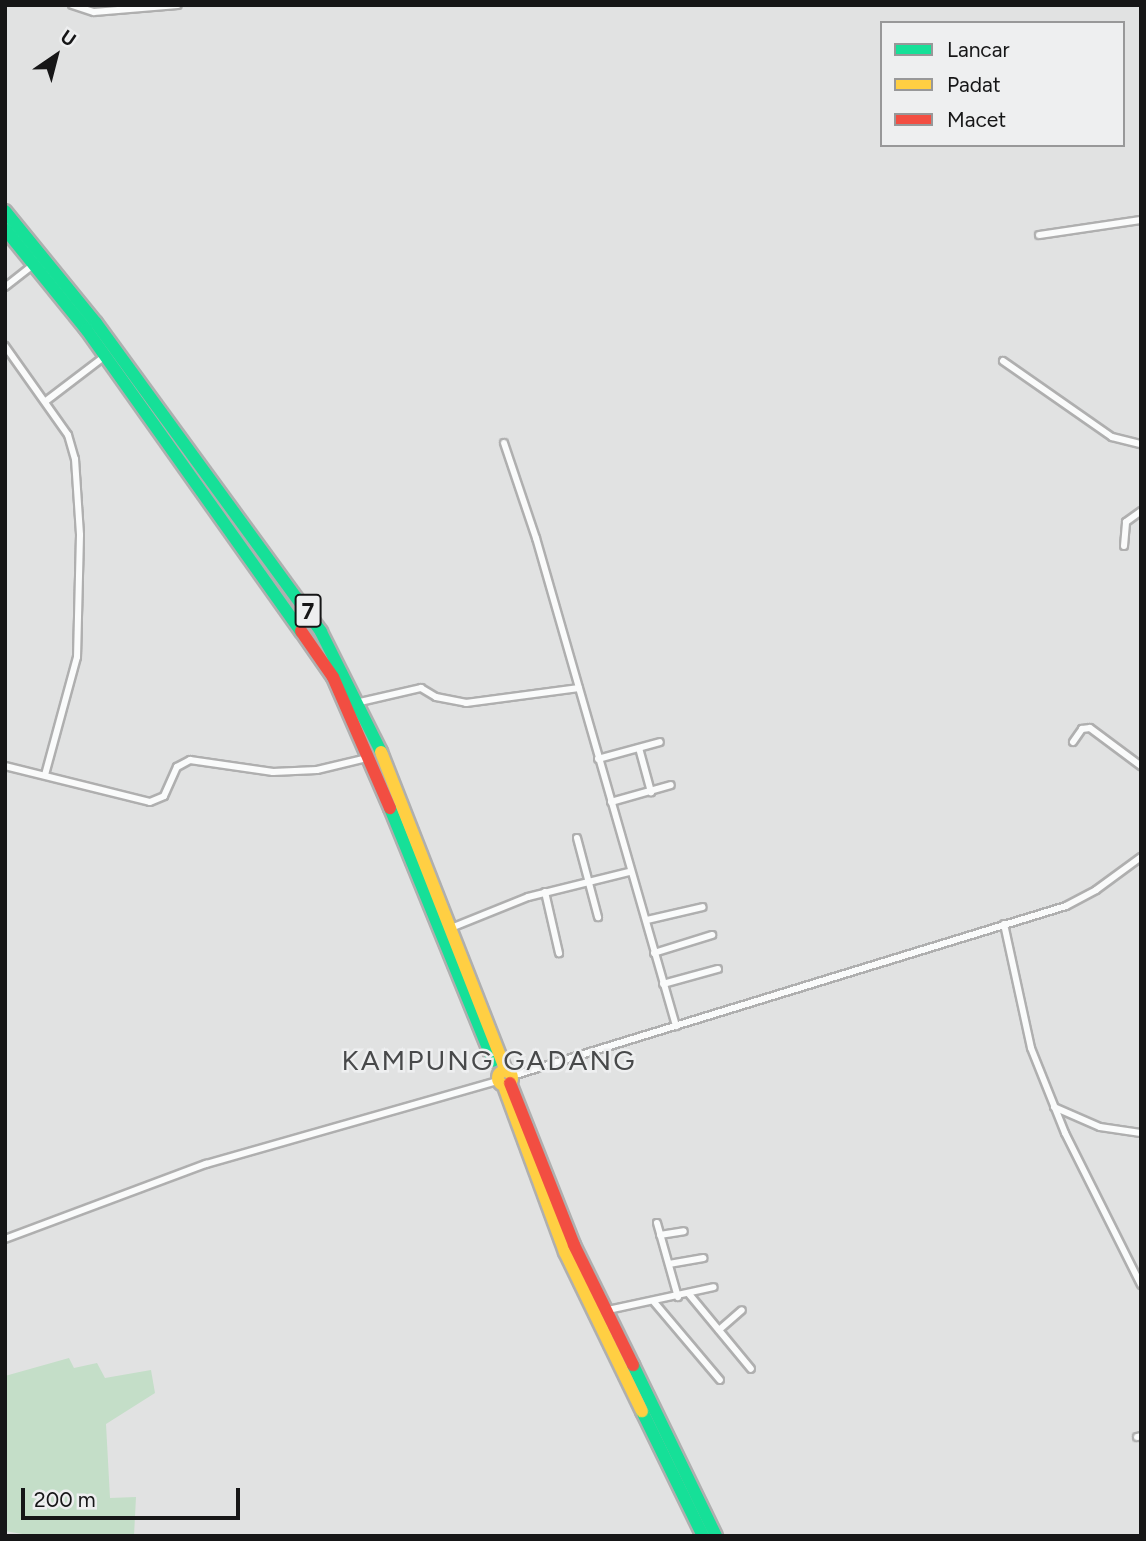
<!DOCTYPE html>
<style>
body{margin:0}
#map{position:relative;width:1146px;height:1541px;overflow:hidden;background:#e1e2e2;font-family:Figtree,sans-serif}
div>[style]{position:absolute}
.green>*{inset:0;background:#c4dec8}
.roads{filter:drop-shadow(2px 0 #afafaf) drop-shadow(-2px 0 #afafaf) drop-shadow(0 2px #afafaf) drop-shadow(0 -2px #afafaf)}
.street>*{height:6px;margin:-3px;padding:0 3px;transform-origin:3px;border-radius:3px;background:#fafbfb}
.fast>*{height:12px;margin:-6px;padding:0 6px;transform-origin:6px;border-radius:6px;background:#16e098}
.slow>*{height:12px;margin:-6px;padding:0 6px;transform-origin:6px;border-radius:6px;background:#ffcf43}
.slow>.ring{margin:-6px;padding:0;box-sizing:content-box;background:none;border:12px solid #ffcf43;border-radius:50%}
.jam>*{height:12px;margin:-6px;padding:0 6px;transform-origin:6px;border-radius:6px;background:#f24e42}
span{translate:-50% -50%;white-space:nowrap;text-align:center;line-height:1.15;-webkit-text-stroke:5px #eeeff0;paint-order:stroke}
.shield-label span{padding:2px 5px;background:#eeeff0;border:2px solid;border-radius:5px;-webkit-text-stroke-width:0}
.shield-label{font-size:23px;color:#161617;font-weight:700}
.quarter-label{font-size:28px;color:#48494a;letter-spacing:2px}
.frame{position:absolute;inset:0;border:7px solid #161617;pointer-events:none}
.legend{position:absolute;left:880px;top:21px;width:245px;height:126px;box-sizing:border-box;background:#eeeff0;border:2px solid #989899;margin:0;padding:9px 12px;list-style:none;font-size:21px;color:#161617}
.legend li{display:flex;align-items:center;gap:14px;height:35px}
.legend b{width:35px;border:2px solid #989899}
.north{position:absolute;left:21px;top:21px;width:70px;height:70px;-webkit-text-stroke:5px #eeeff0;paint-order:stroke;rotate:35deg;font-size:19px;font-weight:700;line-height:28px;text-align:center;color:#161617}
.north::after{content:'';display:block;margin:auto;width:24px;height:32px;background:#161617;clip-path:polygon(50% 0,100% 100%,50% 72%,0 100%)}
.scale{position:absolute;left:21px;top:1488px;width:219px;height:32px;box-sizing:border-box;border:4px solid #161617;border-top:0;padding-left:9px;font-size:21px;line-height:24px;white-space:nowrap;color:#161617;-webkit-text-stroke:5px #eeeff0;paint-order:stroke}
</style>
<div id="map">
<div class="green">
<i style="clip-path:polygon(69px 1358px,74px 1368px,97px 1363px,105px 1378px,151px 1370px,155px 1393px,106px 1424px,110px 1498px,136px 1497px,134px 1536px,34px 1536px,5px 1531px,5px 1376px)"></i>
</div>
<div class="roads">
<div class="street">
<i style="left:72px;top:5px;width:23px;rotate:18deg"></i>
<i style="left:94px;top:12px;width:84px;rotate:-4.8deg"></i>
<i style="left:1039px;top:235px;width:103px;rotate:-8.4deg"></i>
<i style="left:5px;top:287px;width:37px;rotate:-38deg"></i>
<i style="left:5px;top:346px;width:109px;rotate:54.7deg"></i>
<i style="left:68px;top:435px;width:25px;rotate:74deg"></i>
<i style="left:75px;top:459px;width:76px;rotate:86.2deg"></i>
<i style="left:80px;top:535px;width:122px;rotate:91.4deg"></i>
<i style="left:77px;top:657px;width:122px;rotate:105.2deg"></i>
<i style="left:1003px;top:361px;width:133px;rotate:34.9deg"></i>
<i style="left:1112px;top:437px;width:30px;rotate:14deg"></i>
<i style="left:46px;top:401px;width:74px;rotate:-37.3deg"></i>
<i style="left:504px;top:443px;width:100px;rotate:71.4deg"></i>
<i style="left:536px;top:538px;width:508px;rotate:73.99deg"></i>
<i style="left:1124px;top:546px;width:24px;rotate:-85deg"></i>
<i style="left:1126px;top:522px;width:19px;rotate:-36deg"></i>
<i style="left:360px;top:702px;width:63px;rotate:-12.9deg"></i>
<i style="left:421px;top:688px;width:17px;rotate:31deg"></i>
<i style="left:436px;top:697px;width:31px;rotate:11deg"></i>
<i style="left:466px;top:703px;width:114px;rotate:-7.6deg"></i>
<i style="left:1073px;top:742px;width:16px;rotate:-55deg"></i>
<i style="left:1082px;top:729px;width:8px;rotate:-7deg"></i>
<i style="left:1090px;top:728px;width:64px;rotate:36.7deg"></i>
<i style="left:639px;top:748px;width:46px;rotate:74.7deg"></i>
<i style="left:598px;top:759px;width:64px;rotate:-15.3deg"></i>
<i style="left:5px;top:766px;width:149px;rotate:13.9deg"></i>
<i style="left:150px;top:802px;width:15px;rotate:-23deg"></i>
<i style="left:164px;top:796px;width:32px;rotate:-66deg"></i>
<i style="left:177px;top:767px;width:15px;rotate:-28deg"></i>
<i style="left:190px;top:760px;width:84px;rotate:8.2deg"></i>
<i style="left:273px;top:772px;width:44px;rotate:-2.6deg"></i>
<i style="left:317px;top:770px;width:51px;rotate:-13.5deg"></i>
<i style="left:611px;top:802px;width:62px;rotate:-15.8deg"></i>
<i style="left:577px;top:838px;width:82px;rotate:75.1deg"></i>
<i style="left:545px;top:892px;width:63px;rotate:77.1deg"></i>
<i style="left:647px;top:920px;width:57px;rotate:-13.1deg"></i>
<i style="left:1004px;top:924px;width:127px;rotate:77.7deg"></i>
<i style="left:1031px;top:1048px;width:92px;rotate:68.2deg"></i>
<i style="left:1065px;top:1133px;width:170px;rotate:63.4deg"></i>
<i style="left:451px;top:928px;width:83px;rotate:-21.9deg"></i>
<i style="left:528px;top:897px;width:104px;rotate:-13.9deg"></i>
<i style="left:654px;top:953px;width:61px;rotate:-17.2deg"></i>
<i style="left:663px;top:984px;width:57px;rotate:-15.3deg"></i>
<i style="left:512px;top:1076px;width:579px;rotate:-17.06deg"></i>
<i style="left:1066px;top:906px;width:34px;rotate:-28deg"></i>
<i style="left:1096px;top:890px;width:56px;rotate:-36.3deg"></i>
<i style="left:1054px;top:1107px;width:50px;rotate:23.5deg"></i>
<i style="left:1100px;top:1127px;width:41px;rotate:8.3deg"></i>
<i style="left:657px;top:1223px;width:77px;rotate:74.2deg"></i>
<i style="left:660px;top:1235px;width:24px;rotate:-9deg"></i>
<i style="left:5px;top:1239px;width:215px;rotate:-20.5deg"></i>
<i style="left:206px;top:1164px;width:304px;rotate:-15.9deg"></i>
<i style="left:669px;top:1264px;width:35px;rotate:-10deg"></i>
<i style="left:689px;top:1294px;width:97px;rotate:50.4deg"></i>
<i style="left:654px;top:1302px;width:102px;rotate:49.8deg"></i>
<i style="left:608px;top:1310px;width:108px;rotate:-12.2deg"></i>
<i style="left:719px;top:1330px;width:30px;rotate:-41deg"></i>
<i style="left:1137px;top:1437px;width:4px;rotate:-14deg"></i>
</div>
<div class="fast">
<i style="left:5px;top:211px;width:144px;rotate:50.9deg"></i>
<i style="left:96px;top:323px;width:382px;rotate:53.9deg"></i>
<i style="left:321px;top:632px;width:134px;rotate:63.4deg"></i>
<i style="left:5px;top:229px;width:129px;rotate:51deg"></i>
<i style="left:86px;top:329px;width:371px;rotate:54.6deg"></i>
<i style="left:390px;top:808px;width:273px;rotate:67.8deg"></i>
<i style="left:633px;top:1365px;width:190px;rotate:64.1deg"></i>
<i style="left:642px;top:1411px;width:139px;rotate:64deg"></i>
</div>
<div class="slow">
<i style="left:381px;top:752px;width:343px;rotate:68.6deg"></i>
<i class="ring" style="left:498px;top:1071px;width:2px;height:2px"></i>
<i style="left:505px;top:1089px;width:174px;rotate:69.8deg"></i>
<i style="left:565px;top:1252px;width:177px;rotate:64.2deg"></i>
</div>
<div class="jam">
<i style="left:301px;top:631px;width:56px;rotate:55.2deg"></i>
<i style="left:333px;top:677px;width:143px;rotate:66.5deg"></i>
<i style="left:510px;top:1083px;width:174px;rotate:68.4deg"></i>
<i style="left:574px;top:1245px;width:134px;rotate:63.8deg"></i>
</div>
</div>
<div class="shield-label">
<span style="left:308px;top:611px">7</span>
</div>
<div class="quarter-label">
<span style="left:489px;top:1060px">KAMPUNG GADANG</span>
</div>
<div class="frame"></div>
<ul class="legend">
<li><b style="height:9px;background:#16e098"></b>Lancar</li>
<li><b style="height:9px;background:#ffcf43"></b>Padat</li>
<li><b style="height:9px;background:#f24e42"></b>Macet</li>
</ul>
<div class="north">U</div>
<div class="scale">200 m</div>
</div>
